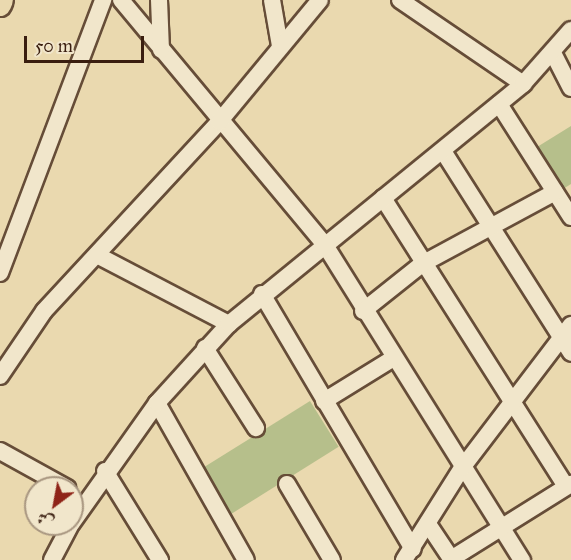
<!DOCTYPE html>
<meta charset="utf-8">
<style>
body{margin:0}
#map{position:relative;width:571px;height:560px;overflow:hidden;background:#ead9af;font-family:"IM FELL Great Primer",Amiri,serif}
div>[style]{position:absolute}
.green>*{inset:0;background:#b6bf8b;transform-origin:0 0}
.roads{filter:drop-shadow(2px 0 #664d38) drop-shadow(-2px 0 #664d38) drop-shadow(0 2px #664d38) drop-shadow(0 -2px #664d38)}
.minor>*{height:16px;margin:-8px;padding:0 8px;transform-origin:8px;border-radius:8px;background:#f1e6cb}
.major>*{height:22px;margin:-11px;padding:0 11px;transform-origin:11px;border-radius:11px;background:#ead9af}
span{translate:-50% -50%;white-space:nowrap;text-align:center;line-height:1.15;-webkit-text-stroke:4.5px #f1e6cb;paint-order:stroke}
.north{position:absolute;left:24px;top:476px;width:60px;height:60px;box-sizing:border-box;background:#f1e6cb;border:2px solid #a89680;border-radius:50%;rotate:212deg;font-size:16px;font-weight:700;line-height:24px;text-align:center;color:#3a1e10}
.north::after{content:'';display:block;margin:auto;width:21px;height:27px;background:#8f2418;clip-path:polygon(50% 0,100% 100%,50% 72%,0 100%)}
.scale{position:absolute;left:24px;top:36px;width:120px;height:27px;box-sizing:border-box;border:3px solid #3a1e10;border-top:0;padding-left:8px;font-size:18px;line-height:21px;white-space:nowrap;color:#3a1e10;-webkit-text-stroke:4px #f1e6cb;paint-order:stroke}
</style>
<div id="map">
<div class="green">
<i style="clip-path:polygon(571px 126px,571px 184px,555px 194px,529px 152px)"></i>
<i style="left:310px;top:401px;width:54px;height:137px;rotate:58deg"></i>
</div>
<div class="roads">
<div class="minor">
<i style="left:121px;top:0;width:319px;rotate:50.2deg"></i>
<i style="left:325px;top:245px;width:372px;rotate:58deg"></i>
<i style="left:159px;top:0;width:50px;rotate:87.7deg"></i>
<i style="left:272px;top:0;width:47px;rotate:80.1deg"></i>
<i style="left:400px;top:0;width:149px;rotate:34.3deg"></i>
<i style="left:554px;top:55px;width:37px;rotate:63deg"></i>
<i style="left:499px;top:104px;width:134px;rotate:57.5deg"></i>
<i style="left:443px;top:151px;width:239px;rotate:57.6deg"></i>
<i style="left:383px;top:198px;width:341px;rotate:57.6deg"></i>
<i style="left:97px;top:255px;width:149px;rotate:27.6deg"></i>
<i style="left:0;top:273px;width:292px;rotate:-69.3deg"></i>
<i style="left:262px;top:294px;width:296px;rotate:59.4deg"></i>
<i style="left:363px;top:311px;width:75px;rotate:-38.5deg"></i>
<i style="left:422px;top:264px;width:151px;rotate:-28.4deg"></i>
<i style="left:205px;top:348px;width:95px;rotate:57.5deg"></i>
<i style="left:0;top:376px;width:78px;rotate:-55.9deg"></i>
<i style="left:44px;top:311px;width:258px;rotate:-47.2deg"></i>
<i style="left:219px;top:122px;width:158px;rotate:-50.4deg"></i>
<i style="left:324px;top:401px;width:80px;rotate:-31.7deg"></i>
<i style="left:157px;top:403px;width:180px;rotate:60.5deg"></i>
<i style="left:0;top:451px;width:77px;rotate:28.9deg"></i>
<i style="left:105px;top:471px;width:105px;rotate:58.3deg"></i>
<i style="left:287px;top:484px;width:88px;rotate:59.4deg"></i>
<i style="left:72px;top:523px;width:147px;rotate:-54.7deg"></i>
<i style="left:157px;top:403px;width:107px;rotate:-47.7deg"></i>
<i style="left:229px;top:324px;width:380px;rotate:-39.2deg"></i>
<i style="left:523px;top:84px;width:72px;rotate:-48.4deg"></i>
<i style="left:428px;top:524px;width:43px;rotate:56.3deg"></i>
<i style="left:451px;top:559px;width:142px;rotate:-32deg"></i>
<i style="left:52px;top:560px;width:41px;rotate:-62.2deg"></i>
<i style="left:404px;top:560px;width:109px;rotate:-57.8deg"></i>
<i style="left:462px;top:468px;width:180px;rotate:-52.7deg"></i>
</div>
<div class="major">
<i style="left:0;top:5px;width:5px;rotate:-68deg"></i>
</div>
</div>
<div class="north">ش</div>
<div class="scale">50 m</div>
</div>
